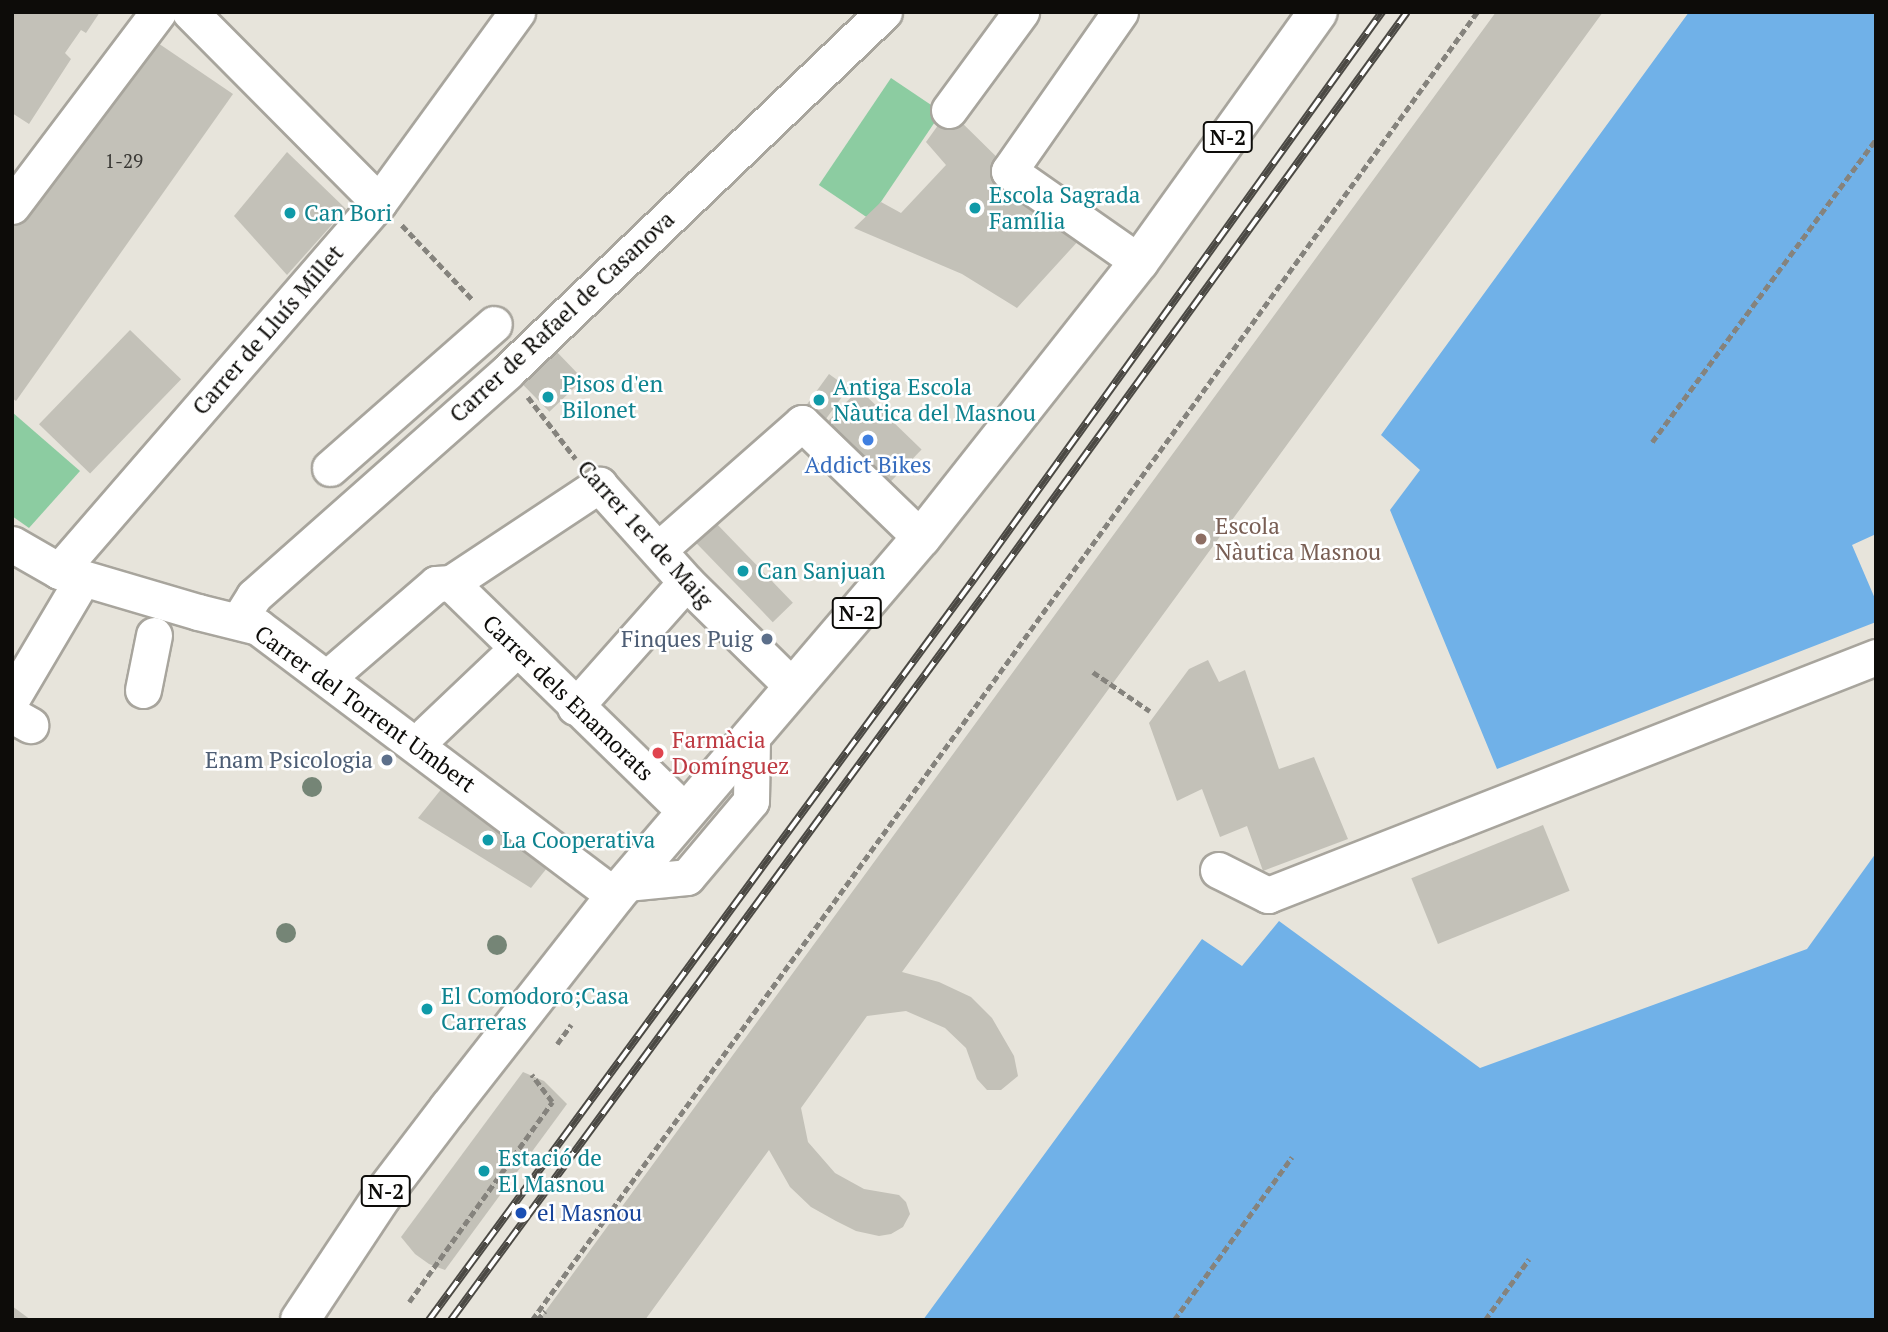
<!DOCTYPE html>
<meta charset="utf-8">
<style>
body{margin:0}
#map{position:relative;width:1888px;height:1332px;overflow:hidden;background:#e7e4db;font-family:"PT Serif",serif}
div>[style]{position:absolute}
.green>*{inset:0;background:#8ccca1;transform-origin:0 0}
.water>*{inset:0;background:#70b1e8}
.building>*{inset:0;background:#c3c1b8;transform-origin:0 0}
.path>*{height:4.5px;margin-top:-2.25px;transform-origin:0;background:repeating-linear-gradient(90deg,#85837d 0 7px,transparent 0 10.5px)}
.roads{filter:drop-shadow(2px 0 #a8a59d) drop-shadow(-2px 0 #a8a59d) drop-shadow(0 2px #a8a59d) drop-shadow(0 -2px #a8a59d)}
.minor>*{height:35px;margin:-17.5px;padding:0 17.5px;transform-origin:17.5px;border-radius:17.5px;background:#fff}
.major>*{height:38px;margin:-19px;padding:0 19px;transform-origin:19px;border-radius:19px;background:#fff}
.rail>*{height:8px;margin-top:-4px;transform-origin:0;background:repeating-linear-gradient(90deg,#fff 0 16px,#4b4944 0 32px);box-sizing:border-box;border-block:2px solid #4b4944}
.trees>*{width:20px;height:20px;margin:-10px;border-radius:50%;background:#758576}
.dots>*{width:19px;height:19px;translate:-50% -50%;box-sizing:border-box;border:4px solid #fff;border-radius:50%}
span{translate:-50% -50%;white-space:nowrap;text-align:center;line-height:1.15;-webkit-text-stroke:5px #fff;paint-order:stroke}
.number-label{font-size:19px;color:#3a3935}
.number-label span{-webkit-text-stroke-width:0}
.shield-label span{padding:2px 5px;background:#fff;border:2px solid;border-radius:5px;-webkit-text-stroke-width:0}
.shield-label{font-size:21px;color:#0d0c09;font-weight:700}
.culture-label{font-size:23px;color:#0d838f}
.left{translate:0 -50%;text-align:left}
.street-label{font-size:23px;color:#0d0c09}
.shop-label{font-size:23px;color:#366cbe}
.education-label{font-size:23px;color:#785e54}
.service-label{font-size:23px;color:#4e5e75}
.right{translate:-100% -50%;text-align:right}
.health-label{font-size:23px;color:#be3a42}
.transit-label{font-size:23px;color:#164399}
.frame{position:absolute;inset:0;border:14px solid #0d0c09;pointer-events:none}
</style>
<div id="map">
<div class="green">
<i style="left:891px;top:78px;width:61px;height:129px;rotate:34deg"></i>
<i style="clip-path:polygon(12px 412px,80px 471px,29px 528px,12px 516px)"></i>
</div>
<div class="water">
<i style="clip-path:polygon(1689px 12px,1876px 12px,1876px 534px,1852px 545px,1876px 601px,1876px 622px,1497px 769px,1390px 510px,1420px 470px,1381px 435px)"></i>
<i style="clip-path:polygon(1876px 853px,1876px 1320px,923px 1320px,1202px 939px,1242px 966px,1279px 921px,1480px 1068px,1807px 949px)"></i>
</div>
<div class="building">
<i style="clip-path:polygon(12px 12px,100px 12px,86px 33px,81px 30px,65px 53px,71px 59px,29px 124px,12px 113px)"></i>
<i style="clip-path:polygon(1496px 12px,1603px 12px,902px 972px,939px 982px,971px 997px,992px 1018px,1014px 1056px,1018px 1076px,1001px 1090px,987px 1090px,977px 1079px,966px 1048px,945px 1028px,906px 1011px,867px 1016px,801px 1108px,808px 1142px,835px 1173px,864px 1189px,899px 1195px,906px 1202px,910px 1214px,903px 1227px,891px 1234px,879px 1236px,856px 1231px,836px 1221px,811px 1207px,790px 1187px,769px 1150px,645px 1320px,539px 1320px)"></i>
<i style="clip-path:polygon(152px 39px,233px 94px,16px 401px,12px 398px,12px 228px)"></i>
<i style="clip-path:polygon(949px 110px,1080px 239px,1017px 308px,962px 274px,854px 228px,881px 202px,901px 213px,946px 165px,926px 142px)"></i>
<i style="clip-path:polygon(287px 152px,346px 209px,287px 275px,234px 216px)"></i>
<i style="left:130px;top:330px;width:71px;height:131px;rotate:44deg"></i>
<i style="left:554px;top:349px;width:42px;height:47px;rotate:46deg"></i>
<i style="left:829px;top:374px;width:24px;height:54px;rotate:36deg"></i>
<i style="left:859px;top:389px;width:87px;height:59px;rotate:44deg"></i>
<i style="left:713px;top:520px;width:115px;height:28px;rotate:46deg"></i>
<i style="clip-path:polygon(1208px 660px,1219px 682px,1245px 670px,1279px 769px,1314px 757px,1348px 839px,1263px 871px,1247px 826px,1220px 837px,1202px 789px,1177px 801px,1149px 723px,1189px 669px)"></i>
<i style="clip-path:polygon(447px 782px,551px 863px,531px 888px,418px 818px)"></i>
<i style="left:1543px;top:825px;width:71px;height:142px;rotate:68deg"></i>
<i style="clip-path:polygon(523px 1072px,544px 1081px,567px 1104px,445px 1270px,429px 1264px,415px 1254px,401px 1237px)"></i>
<i style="clip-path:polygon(12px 1306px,31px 1320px,12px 1320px)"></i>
</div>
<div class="path">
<i style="left:402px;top:225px;width:103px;rotate:46.6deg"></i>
<i style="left:528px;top:397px;width:78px;rotate:52.3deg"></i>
<i style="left:1652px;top:442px;width:377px;rotate:-53.5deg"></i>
<i style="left:1093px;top:672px;width:69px;rotate:34.4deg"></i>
<i style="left:557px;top:1044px;width:24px;rotate:-54deg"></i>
<i style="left:409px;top:1302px;width:246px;rotate:-54.4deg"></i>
<i style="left:552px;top:1102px;width:34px;rotate:-127deg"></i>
<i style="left:532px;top:1320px;width:1614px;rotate:-54.15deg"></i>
<i style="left:537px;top:1320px;width:12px;rotate:-48deg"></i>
<i style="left:1174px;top:1320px;width:201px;rotate:-54.1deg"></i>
<i style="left:1485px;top:1320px;width:75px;rotate:-54.2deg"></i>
</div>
<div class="roads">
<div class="minor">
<i style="left:190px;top:12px;width:268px;rotate:45.2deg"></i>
<i style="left:1120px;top:12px;width:194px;rotate:124.9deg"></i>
<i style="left:1009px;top:171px;width:159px;rotate:35deg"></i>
<i style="left:949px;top:110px;width:122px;rotate:-53.7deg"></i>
<i style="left:12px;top:206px;width:243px;rotate:-53deg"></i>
<i style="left:330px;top:468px;width:218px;rotate:-41.3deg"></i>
<i style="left:12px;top:544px;width:54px;rotate:29.9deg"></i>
<i style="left:59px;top:571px;width:145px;rotate:16.4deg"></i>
<i style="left:198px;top:612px;width:62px;rotate:14deg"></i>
<i style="left:258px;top:627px;width:447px;rotate:37deg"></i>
<i style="left:658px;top:550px;width:192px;rotate:-41.4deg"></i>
<i style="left:802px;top:423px;width:165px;rotate:44deg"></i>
<i style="left:59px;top:571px;width:488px;rotate:-49.1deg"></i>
<i style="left:379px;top:202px;width:235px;rotate:-54deg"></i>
<i style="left:451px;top:583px;width:328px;rotate:44.3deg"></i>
<i style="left:239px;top:620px;width:28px;rotate:-58deg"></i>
<i style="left:254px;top:596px;width:339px;rotate:-41.5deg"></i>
<i style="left:508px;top:371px;width:520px;rotate:-43.68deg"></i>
<i style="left:327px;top:678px;width:144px;rotate:-40.8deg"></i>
<i style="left:436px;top:584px;width:15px;rotate:-4deg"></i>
<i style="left:451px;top:583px;width:178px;rotate:-33.5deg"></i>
<i style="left:599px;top:485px;width:130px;rotate:48.1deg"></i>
<i style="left:686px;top:582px;width:150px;rotate:44.5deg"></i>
<i style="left:143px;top:690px;width:56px;rotate:-78.7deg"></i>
<i style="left:12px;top:698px;width:139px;rotate:-59.4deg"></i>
<i style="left:575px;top:707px;width:167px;rotate:-48.4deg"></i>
<i style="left:12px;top:715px;width:21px;rotate:29deg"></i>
<i style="left:427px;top:734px;width:113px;rotate:-43.6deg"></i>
<i style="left:1218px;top:870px;width:56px;rotate:26.6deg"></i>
<i style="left:1268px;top:895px;width:653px;rotate:-21.38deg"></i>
<i style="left:626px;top:883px;width:61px;rotate:-5.6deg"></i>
<i style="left:687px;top:877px;width:99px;rotate:-49.9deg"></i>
<i style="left:751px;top:801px;width:65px;rotate:-89.1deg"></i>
</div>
<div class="major">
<i style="left:300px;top:1320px;width:149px;rotate:-56.5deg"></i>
<i style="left:382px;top:1196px;width:111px;rotate:-52.7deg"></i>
<i style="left:449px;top:1108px;width:269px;rotate:-51.9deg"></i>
<i style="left:615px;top:896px;width:471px;rotate:-49.5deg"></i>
<i style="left:921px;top:538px;width:352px;rotate:-51.7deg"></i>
<i style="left:1139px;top:262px;width:307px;rotate:-54.4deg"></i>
</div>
</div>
<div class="rail">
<i style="left:429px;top:1320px;width:920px;rotate:-53.67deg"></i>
<i style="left:974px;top:579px;width:699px;rotate:-54.26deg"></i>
<i style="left:451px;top:1320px;width:902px;rotate:-53.7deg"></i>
<i style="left:985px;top:593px;width:718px;rotate:-54.01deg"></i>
</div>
<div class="trees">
<i style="left:312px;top:787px"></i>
<i style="left:286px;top:933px"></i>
<i style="left:497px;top:945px"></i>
</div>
<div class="dots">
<i style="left:975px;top:208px;background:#0f9aa8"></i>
<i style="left:290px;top:213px;background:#0f9aa8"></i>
<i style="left:548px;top:397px;background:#0f9aa8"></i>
<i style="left:819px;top:400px;background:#0f9aa8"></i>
<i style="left:868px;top:440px;background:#3f7fe0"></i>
<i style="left:1201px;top:539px;background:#8d6e63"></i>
<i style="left:743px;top:571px;background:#0f9aa8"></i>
<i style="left:767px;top:639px;background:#5c6f8a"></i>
<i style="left:658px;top:753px;background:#e0444e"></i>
<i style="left:387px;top:760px;background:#5c6f8a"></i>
<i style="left:488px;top:840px;background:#0f9aa8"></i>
<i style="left:427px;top:1009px;background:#0f9aa8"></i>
<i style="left:484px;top:1171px;background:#0f9aa8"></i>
<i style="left:521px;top:1213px;background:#1a4fb4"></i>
</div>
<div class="number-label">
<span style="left:124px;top:161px">1-29</span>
</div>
<div class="shield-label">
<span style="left:1228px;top:137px">N-2</span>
<span style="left:857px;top:613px">N-2</span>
<span style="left:386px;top:1191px">N-2</span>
</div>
<div class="culture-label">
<span class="left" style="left:989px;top:208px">Escola Sagrada<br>Família</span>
<span class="left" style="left:304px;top:213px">Can Bori</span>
<span class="left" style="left:562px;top:397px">Pisos d'en<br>Bilonet</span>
<span class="left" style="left:833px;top:400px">Antiga Escola<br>Nàutica del Masnou</span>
<span class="left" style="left:757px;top:571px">Can Sanjuan</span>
<span class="left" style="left:502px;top:840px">La Cooperativa</span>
<span class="left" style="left:441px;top:1009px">El Comodoro;Casa<br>Carreras</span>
<span class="left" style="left:498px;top:1171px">Estació de<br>El Masnou</span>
</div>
<div class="street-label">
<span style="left:562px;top:317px;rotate:-43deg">Carrer de Rafael de Casanova</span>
<span style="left:268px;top:330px;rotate:-49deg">Carrer de Lluís Millet</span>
<span style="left:645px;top:534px;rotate:48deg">Carrer 1er de Maig</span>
<span style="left:568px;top:698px;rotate:44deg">Carrer dels Enamorats</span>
<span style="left:365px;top:709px;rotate:36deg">Carrer del Torrent Umbert</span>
</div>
<div class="shop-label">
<span style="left:868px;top:465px">Addict Bikes</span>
</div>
<div class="education-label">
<span class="left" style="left:1215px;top:539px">Escola<br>Nàutica Masnou</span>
</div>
<div class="service-label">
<span class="right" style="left:753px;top:639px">Finques Puig</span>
<span class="right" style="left:373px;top:760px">Enam Psicologia</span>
</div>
<div class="health-label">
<span class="left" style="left:672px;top:753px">Farmàcia<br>Domínguez</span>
</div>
<div class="transit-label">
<span class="left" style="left:537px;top:1213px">el Masnou</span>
</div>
<div class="frame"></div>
</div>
